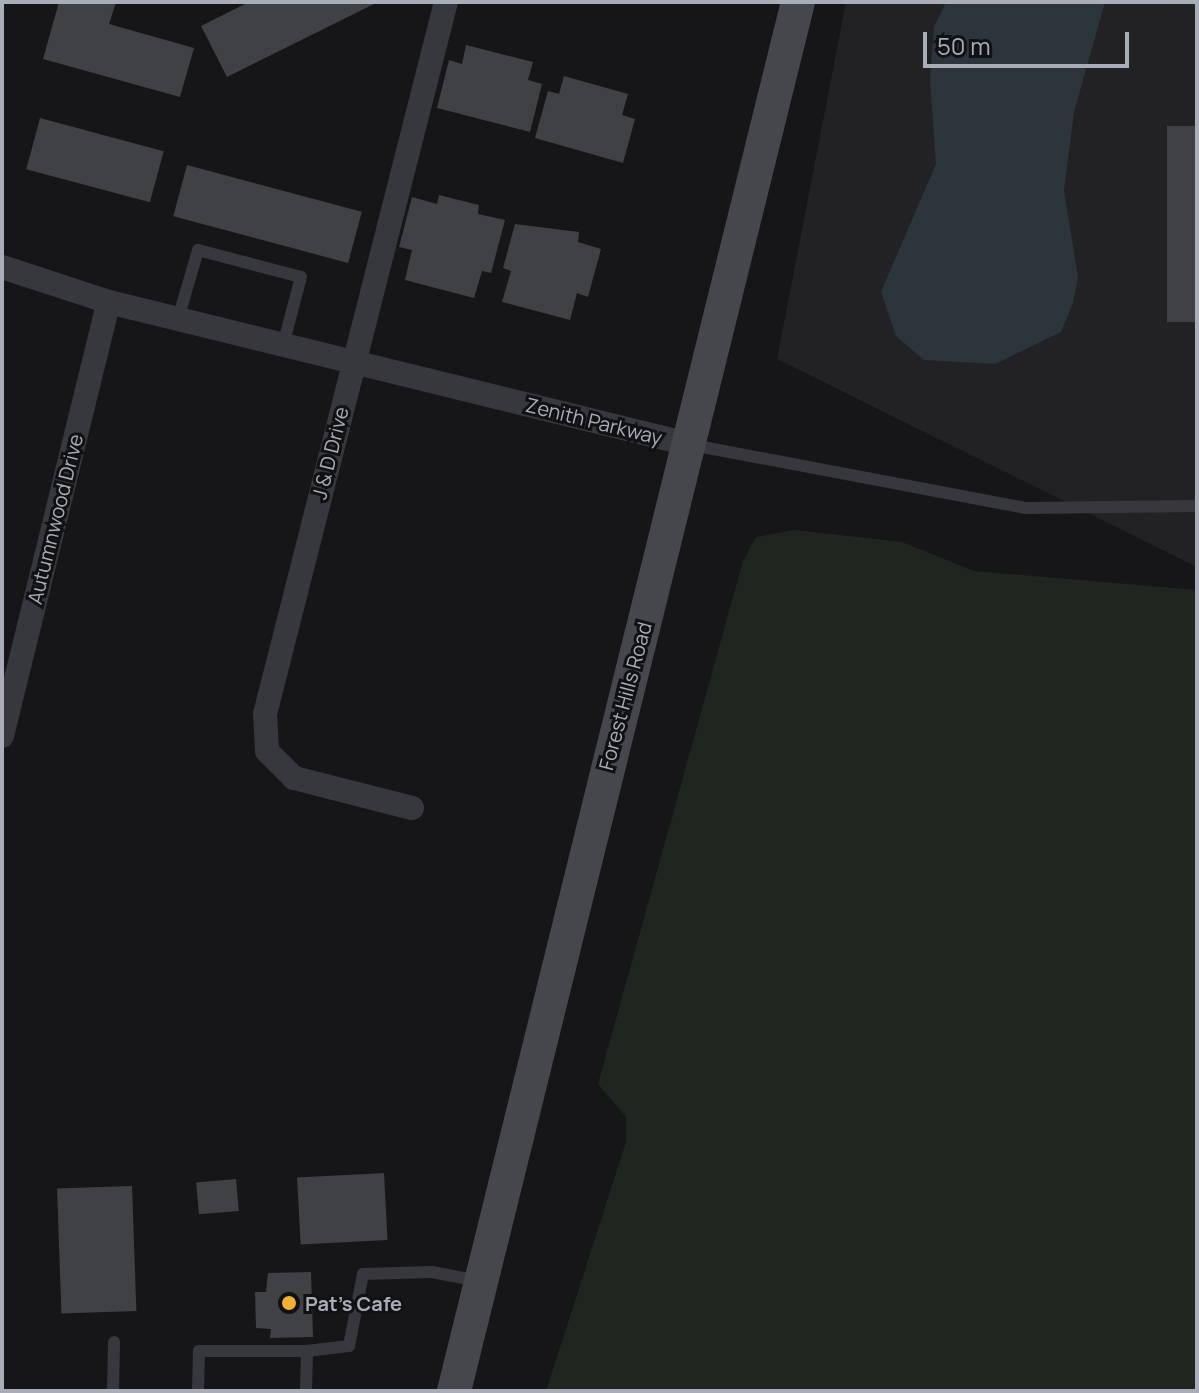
<!DOCTYPE html>
<style>
body{margin:0}
#map{position:relative;width:1199px;height:1393px;overflow:hidden;background:#161618;font-family:Manrope,sans-serif}
div>[style]{position:absolute}
.built>*{inset:0;background:#222225}
.green>*{inset:0;background:#1e261f}
.water>*{inset:0;background:#2c353c}
.building>*{inset:0;background:#404145;transform-origin:0 0}
.lane>*{height:12px;margin:-6px;padding:0 6px;transform-origin:6px;border-radius:6px;background:#37383d}
.street>*{height:24px;margin:-12px;padding:0 12px;transform-origin:12px;border-radius:12px;background:#37383d}
.secondary>*{height:34px;margin:-17px;padding:0 17px;transform-origin:17px;border-radius:17px;background:#45474d}
.dots>*{width:22px;height:22px;translate:-50% -50%;box-sizing:border-box;border:4px solid #111113;border-radius:50%}
span{translate:-50% -50%;white-space:nowrap;text-align:center;line-height:1.15;-webkit-text-stroke:6px #111113;paint-order:stroke}
.street-label{font-size:20px;color:#a8adb8}
.poi-label{font-size:20px;color:#a8adb8;font-weight:700}
.left{translate:0 -50%;text-align:left}
.frame{position:absolute;inset:0;border:4px solid #a8adb8;pointer-events:none}
.scale{position:absolute;left:923px;top:32px;width:206px;height:36px;box-sizing:border-box;border:4px solid #a8adb8;border-top:0;padding-left:10px;font-size:24px;line-height:28px;white-space:nowrap;color:#a8adb8;-webkit-text-stroke:6px #111113;paint-order:stroke}
</style>
<div id="map">
<div class="built">
<i style="clip-path:polygon(846px 2px,1197px 2px,1197px 567px,777px 359px)"></i>
</div>
<div class="green">
<i style="clip-path:polygon(794px 530px,902px 542px,974px 571px,1197px 590px,1197px 1391px,546px 1391px,626px 1142px,626px 1117px,598px 1084px,743px 561px,756px 537px)"></i>
</div>
<div class="water">
<i style="clip-path:polygon(946px 2px,1105px 2px,1074px 112px,1064px 191px,1078px 277px,1073px 303px,1061px 332px,995px 364px,924px 360px,896px 336px,881px 292px,936px 164px,930px 80px,934px 27px)"></i>
</div>
<div class="building">
<i style="clip-path:polygon(59px 2px,116px 2px,109px 24px,194px 48px,180px 97px,43px 59px)"></i>
<i style="clip-path:polygon(249px 2px,378px 2px,227px 77px,201px 26px)"></i>
<i style="clip-path:polygon(466px 45px,533px 62px,528px 80px,542px 84px,530px 132px,437px 108px,449px 60px,462px 64px)"></i>
<i style="clip-path:polygon(564px 76px,628px 94px,622px 115px,635px 119px,623px 163px,535px 138px,548px 91px,559px 94px)"></i>
<i style="left:40px;top:118px;width:128px;height:53px;rotate:15deg"></i>
<i style="left:1197px;top:126px;width:196px;height:30px;rotate:90deg"></i>
<i style="left:187px;top:165px;width:181px;height:53px;rotate:15deg"></i>
<i style="clip-path:polygon(439px 195px,479px 205px,478px 214px,505px 220px,491px 273px,482px 271px,474px 298px,405px 280px,412px 250px,399px 247px,412px 197px,437px 204px)"></i>
<i style="clip-path:polygon(515px 224px,579px 232px,578px 242px,601px 249px,588px 297px,577px 293px,570px 320px,502px 302px,511px 271px,503px 268px)"></i>
<i style="left:384px;top:1173px;width:67px;height:87px;rotate:87deg"></i>
<i style="left:236px;top:1179px;width:32px;height:40px;rotate:85deg"></i>
<i style="left:132px;top:1186px;width:125px;height:75px;rotate:88deg"></i>
<i style="clip-path:polygon(311px 1272px,313px 1337px,270px 1338px,271px 1329px,256px 1328px,255px 1292px,266px 1292px,268px 1273px)"></i>
</div>
<div class="lane">
<i style="left:178px;top:319px;width:72px;rotate:-73.8deg"></i>
<i style="left:198px;top:250px;width:106px;rotate:14.7deg"></i>
<i style="left:301px;top:277px;width:70px;rotate:104.8deg"></i>
<i style="left:692px;top:445px;width:340px;rotate:10.7deg"></i>
<i style="left:1026px;top:508px;width:171px;rotate:-0.7deg"></i>
<i style="left:113px;top:1391px;width:49px;rotate:-88.8deg"></i>
<i style="left:198px;top:1391px;width:40px;rotate:-88.6deg"></i>
<i style="left:199px;top:1351px;width:108px"></i>
<i style="left:306px;top:1391px;width:40px;rotate:-88.6deg"></i>
<i style="left:307px;top:1351px;width:42px;rotate:-6.8deg"></i>
<i style="left:349px;top:1346px;width:73px;rotate:-79deg"></i>
<i style="left:363px;top:1274px;width:69px;rotate:-1.7deg"></i>
<i style="left:432px;top:1272px;width:48px;rotate:10.8deg"></i>
</div>
<div class="street">
<i style="left:2px;top:267px;width:113px;rotate:18.1deg"></i>
<i style="left:109px;top:302px;width:600px;rotate:13.78deg"></i>
<i style="left:2px;top:736px;width:447px;rotate:-76.2deg"></i>
<i style="left:412px;top:808px;width:122px;rotate:-165.7deg"></i>
<i style="left:294px;top:778px;width:38px;rotate:-135deg"></i>
<i style="left:267px;top:751px;width:37px;rotate:-93deg"></i>
<i style="left:265px;top:714px;width:735px;rotate:-75.74deg"></i>
</div>
<div class="secondary">
<i style="left:454px;top:1391px;width:1431px;rotate:-76.09deg"></i>
</div>
<div class="dots">
<i style="left:289px;top:1303px;background:#f2b134"></i>
</div>
<div class="street-label">
<span style="left:594px;top:421px;rotate:14deg">Zenith Parkway</span>
<span style="left:330px;top:453px;rotate:-76deg">J &amp; D Drive</span>
<span style="left:55px;top:519px;rotate:-76deg">Autumnwood Drive</span>
<span style="left:625px;top:696px;rotate:-75deg">Forest Hills Road</span>
</div>
<div class="poi-label">
<span class="left" style="left:305px;top:1303px">Pat's Cafe</span>
</div>
<div class="frame"></div>
<div class="scale">50 m</div>
</div>
